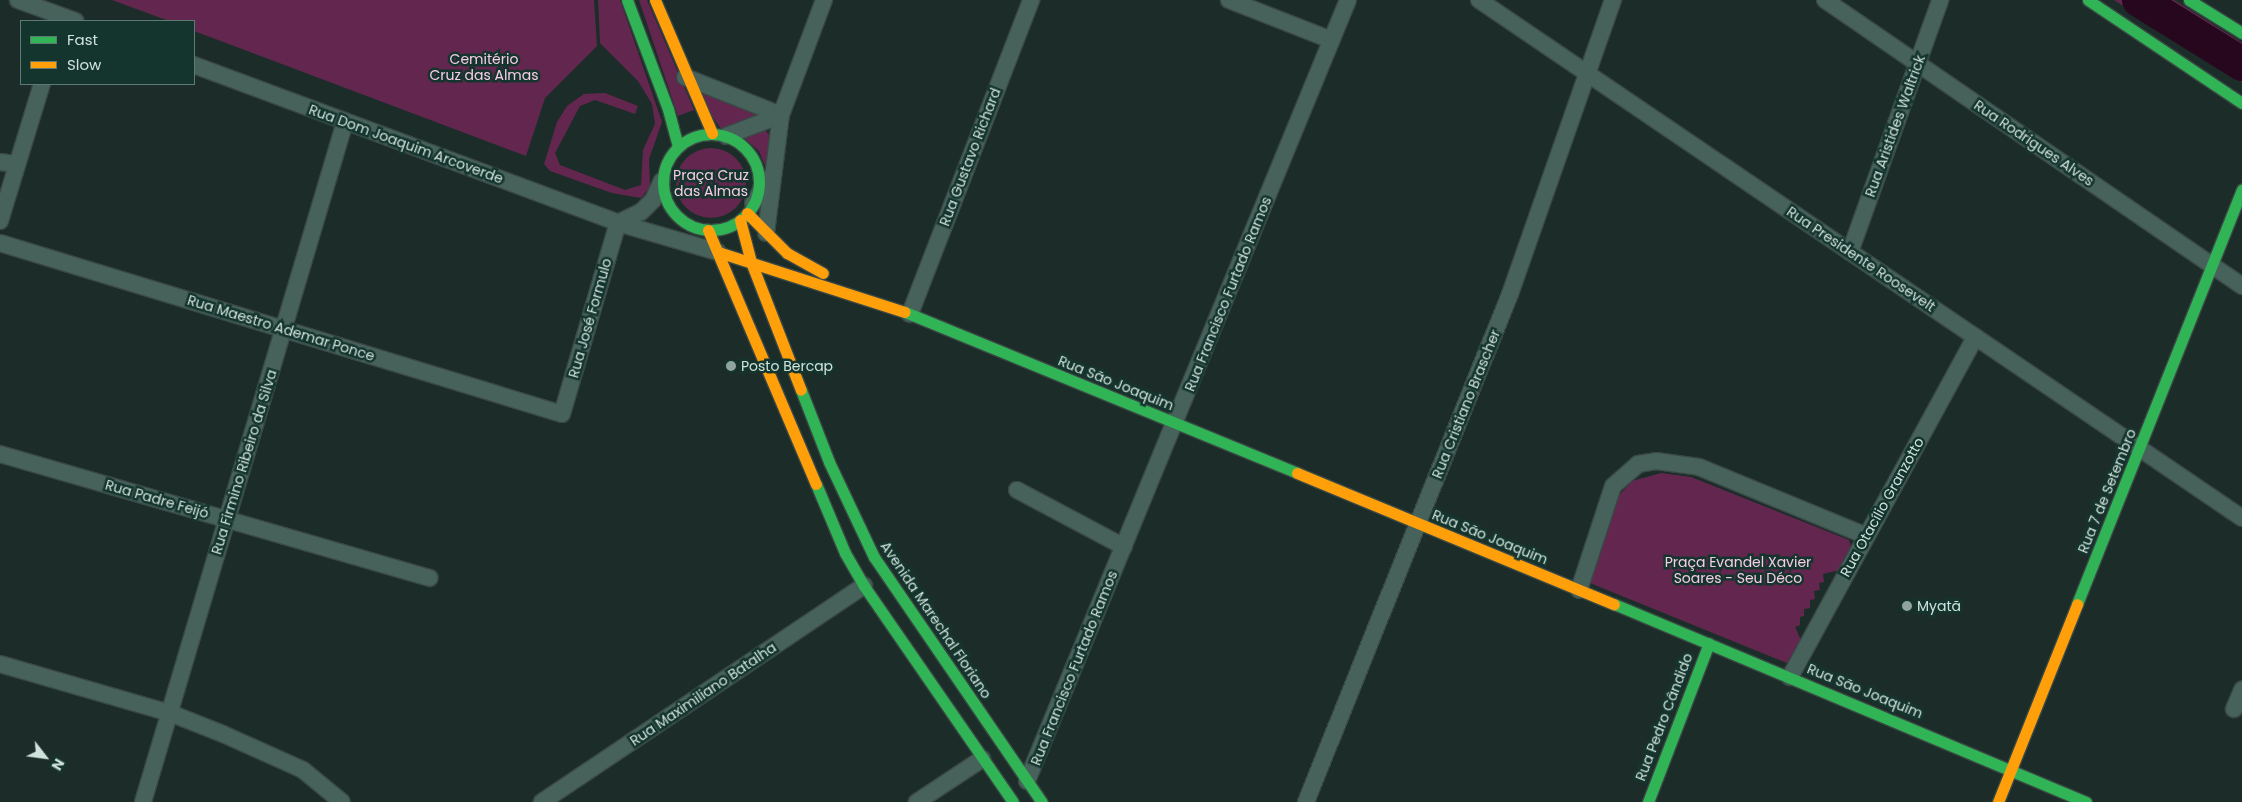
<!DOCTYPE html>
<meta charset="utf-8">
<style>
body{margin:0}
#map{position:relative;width:2242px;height:802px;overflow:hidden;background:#1c2d29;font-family:Poppins,sans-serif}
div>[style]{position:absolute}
.green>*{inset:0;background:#63274f}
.round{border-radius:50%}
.river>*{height:34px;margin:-17px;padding:0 17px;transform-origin:17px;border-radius:17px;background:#27071d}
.roads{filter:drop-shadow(1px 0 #3a4845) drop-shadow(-1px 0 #3a4845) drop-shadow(0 1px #3a4845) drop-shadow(0 -1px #3a4845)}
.street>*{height:16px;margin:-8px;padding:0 8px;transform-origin:8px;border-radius:8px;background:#47615b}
.fast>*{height:11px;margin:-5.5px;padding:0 5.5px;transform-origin:5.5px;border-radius:5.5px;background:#30b455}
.fast>.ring{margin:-5.5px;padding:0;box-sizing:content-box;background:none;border:11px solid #30b455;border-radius:50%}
.slow>*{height:11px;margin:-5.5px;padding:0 5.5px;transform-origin:5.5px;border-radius:5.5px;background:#ff9f0a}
.dots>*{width:14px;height:14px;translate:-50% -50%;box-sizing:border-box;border:2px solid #14352d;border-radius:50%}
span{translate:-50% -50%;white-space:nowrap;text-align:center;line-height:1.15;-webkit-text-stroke:5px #14352d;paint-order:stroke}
.park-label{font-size:14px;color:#f8cce5}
.street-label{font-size:14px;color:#d0e2dc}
.poi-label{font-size:14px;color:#d0e2dc}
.left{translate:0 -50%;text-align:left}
.legend{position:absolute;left:20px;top:20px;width:175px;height:65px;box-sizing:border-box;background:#14352d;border:1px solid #5f7a73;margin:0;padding:6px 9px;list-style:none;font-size:15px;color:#d0e2dc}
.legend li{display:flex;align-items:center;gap:10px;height:25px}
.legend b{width:25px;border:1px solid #5f7a73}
.north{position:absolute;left:20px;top:732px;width:50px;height:50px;-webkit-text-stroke:4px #14352d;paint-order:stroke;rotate:120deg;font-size:14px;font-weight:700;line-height:20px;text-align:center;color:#d0e2dc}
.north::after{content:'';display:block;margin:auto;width:18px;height:22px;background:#d0e2dc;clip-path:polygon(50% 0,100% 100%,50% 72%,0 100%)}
</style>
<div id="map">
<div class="green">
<i style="clip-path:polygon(112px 0,594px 0,597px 46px,545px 98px,526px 156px,194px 31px,194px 21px,169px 21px)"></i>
<i style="clip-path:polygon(598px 0,620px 0,662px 122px,649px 159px,650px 187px,641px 198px,612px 193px,550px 171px,544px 164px,557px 122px,567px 106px,584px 94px,605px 93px,638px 106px,635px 114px,595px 100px,580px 106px,555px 153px,560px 165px,625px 190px,641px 185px,643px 150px,655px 124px,652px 104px,638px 81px,600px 43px)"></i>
<i style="clip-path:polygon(639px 0,647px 0,694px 110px,678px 116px)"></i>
<i style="clip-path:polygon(2114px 0,2174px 0,2242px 43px,2242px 82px)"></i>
<i style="clip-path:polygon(685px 77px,781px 115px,726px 136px)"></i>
<i style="clip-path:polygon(757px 130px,766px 131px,771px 137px,769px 175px,759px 151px,742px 136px)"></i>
<i class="round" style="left:676px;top:148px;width:70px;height:70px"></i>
<i style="clip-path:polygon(1661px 473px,1691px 477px,1849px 540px,1851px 547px,1840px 570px,1823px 574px,1824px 582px,1819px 583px,1820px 590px,1814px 591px,1815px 599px,1810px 600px,1810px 608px,1804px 609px,1804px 616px,1800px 617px,1800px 625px,1795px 627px,1801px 640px,1787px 663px,1590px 583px,1612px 503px,1632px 481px)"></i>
</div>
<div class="river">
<i style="left:2139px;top:0;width:121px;rotate:31.9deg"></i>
</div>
<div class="roads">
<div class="street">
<i style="left:18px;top:0;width:61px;rotate:20.2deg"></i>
<i style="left:1229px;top:0;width:110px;rotate:21.4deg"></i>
<i style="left:1479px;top:0;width:922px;rotate:34.17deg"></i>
<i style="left:1825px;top:0;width:506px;rotate:34.44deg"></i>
<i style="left:194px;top:65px;width:452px;rotate:20.4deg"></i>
<i style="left:618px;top:223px;width:104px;rotate:16.2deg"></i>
<i style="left:685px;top:77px;width:103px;rotate:21.6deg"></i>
<i style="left:726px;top:136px;width:59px;rotate:-20.9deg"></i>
<i style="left:0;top:162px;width:17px;rotate:7deg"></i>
<i style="left:753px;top:203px;width:32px;rotate:-56deg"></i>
<i style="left:0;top:221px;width:143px;rotate:-73deg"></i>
<i style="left:618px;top:223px;width:25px;rotate:-26deg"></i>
<i style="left:641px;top:212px;width:17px;rotate:-45deg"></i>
<i style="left:653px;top:200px;width:21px;rotate:-65deg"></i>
<i style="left:766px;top:233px;width:119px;rotate:-82.8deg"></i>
<i style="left:781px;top:115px;width:123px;rotate:-69.5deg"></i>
<i style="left:0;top:243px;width:587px;rotate:16.92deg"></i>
<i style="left:562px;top:414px;width:199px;rotate:-73.7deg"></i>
<i style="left:1850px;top:252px;width:268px;rotate:-70.3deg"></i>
<i style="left:910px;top:314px;width:337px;rotate:-68.9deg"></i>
<i style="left:0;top:454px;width:447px;rotate:16.1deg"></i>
<i style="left:1017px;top:490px;width:121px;rotate:28deg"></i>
<i style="left:1579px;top:590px;width:109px;rotate:-71.9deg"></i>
<i style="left:1613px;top:486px;width:33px;rotate:-41deg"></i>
<i style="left:1638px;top:464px;width:18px;rotate:-9deg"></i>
<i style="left:1656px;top:461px;width:43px;rotate:7.9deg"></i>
<i style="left:1699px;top:467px;width:181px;rotate:22.4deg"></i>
<i style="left:0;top:664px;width:177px;rotate:16.1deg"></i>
<i style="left:170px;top:713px;width:57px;rotate:21.6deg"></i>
<i style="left:223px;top:734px;width:88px;rotate:24.2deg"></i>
<i style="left:303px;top:770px;width:50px;rotate:39.4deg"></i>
<i style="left:1790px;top:677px;width:387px;rotate:-61.4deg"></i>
<i style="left:2234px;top:709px;width:21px;rotate:-67deg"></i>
<i style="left:1027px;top:781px;width:844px;rotate:-67.66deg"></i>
<i style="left:143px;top:802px;width:709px;rotate:-73.46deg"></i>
<i style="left:542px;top:802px;width:388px;rotate:-33.9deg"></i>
<i style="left:917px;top:802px;width:78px;rotate:-33.5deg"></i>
<i style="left:1306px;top:802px;width:547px;rotate:-68.12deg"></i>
<i style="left:1510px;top:294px;width:312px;rotate:-70.7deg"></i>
</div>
<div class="fast">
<i style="left:627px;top:0;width:116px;rotate:69.4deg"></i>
<i style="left:668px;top:109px;width:38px;rotate:75deg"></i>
<i style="left:2088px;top:0;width:185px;rotate:33.8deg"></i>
<i style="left:2189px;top:0;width:62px;rotate:31.9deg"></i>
<i class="ring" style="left:663px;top:134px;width:85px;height:85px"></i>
<i style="left:905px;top:312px;width:424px;rotate:22.3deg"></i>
<i style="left:801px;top:390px;width:77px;rotate:68.7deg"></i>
<i style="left:829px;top:462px;width:105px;rotate:64.7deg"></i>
<i style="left:874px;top:557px;width:297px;rotate:55.6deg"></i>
<i style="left:816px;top:484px;width:75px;rotate:67.2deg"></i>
<i style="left:845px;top:553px;width:38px;rotate:60deg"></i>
<i style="left:864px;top:586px;width:262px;rotate:55.4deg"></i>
<i style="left:1614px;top:604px;width:512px;rotate:22.76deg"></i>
<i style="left:2077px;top:604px;width:446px;rotate:-68.3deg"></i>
<i style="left:1648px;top:802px;width:170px;rotate:-69deg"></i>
</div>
<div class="slow">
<i style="left:655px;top:0;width:145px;rotate:66.8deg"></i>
<i style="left:747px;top:213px;width:57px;rotate:45deg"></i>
<i style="left:787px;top:253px;width:41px;rotate:29.1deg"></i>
<i style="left:740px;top:220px;width:43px;rotate:75.3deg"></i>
<i style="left:751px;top:262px;width:137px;rotate:68.7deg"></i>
<i style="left:708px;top:230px;width:276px;rotate:67deg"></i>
<i style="left:718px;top:252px;width:196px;rotate:17.8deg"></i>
<i style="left:1297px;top:473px;width:343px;rotate:22.5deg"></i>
<i style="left:1998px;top:802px;width:213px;rotate:-68.2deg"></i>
</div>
</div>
<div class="dots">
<i style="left:731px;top:366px;background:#91a39d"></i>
<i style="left:1907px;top:606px;background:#91a39d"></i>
</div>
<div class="park-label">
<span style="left:484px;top:67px">Cemitério<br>Cruz das Almas</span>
<span style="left:711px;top:183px">Praça Cruz<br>das Almas</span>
<span style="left:1738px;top:570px">Praça Evandel Xavier<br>Soares - Seu Déco</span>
</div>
<div class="street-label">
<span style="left:1895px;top:126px;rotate:-70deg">Rua Aristides Waltrick</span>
<span style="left:2034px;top:143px;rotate:34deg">Rua Rodrigues Alves</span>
<span style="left:406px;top:144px;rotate:20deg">Rua Dom Joaquim Arcoverde</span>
<span style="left:970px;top:157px;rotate:-69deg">Rua Gustavo Richard</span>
<span style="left:1861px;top:259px;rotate:34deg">Rua Presidente Roosevelt</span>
<span style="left:1228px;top:294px;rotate:-68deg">Rua Francisco Furtado Ramos</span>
<span style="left:590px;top:318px;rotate:-74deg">Rua José Formulo</span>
<span style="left:281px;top:328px;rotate:17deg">Rua Maestro Ademar Ponce</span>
<span style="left:1116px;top:383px;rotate:22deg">Rua São Joaquim</span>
<span style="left:1466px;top:404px;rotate:-68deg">Rua Cristiano Brascher</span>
<span style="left:244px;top:462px;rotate:-73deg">Rua Firmino Ribeiro da Silva</span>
<span style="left:2107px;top:491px;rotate:-68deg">Rua 7 de Setembro</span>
<span style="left:157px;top:499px;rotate:16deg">Rua Padre Feijó</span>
<span style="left:1882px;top:507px;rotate:-61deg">Rua Otacílio Granzotto</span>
<span style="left:1490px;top:537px;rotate:22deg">Rua São Joaquim</span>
<span style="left:936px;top:620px;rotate:56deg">Avenida Marechal Floriano</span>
<span style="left:1074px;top:668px;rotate:-68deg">Rua Francisco Furtado Ramos</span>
<span style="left:1865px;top:691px;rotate:22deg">Rua São Joaquim</span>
<span style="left:703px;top:694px;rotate:-34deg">Rua Maximiliano Batalha</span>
<span style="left:1664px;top:717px;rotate:-69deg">Rua Pedro Cândido</span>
</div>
<div class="poi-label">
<span class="left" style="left:741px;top:366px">Posto Bercap</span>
<span class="left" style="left:1917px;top:606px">Myatã</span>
</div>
<ul class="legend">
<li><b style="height:6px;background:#30b455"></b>Fast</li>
<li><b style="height:6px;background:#ff9f0a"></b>Slow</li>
</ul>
<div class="north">N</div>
</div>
